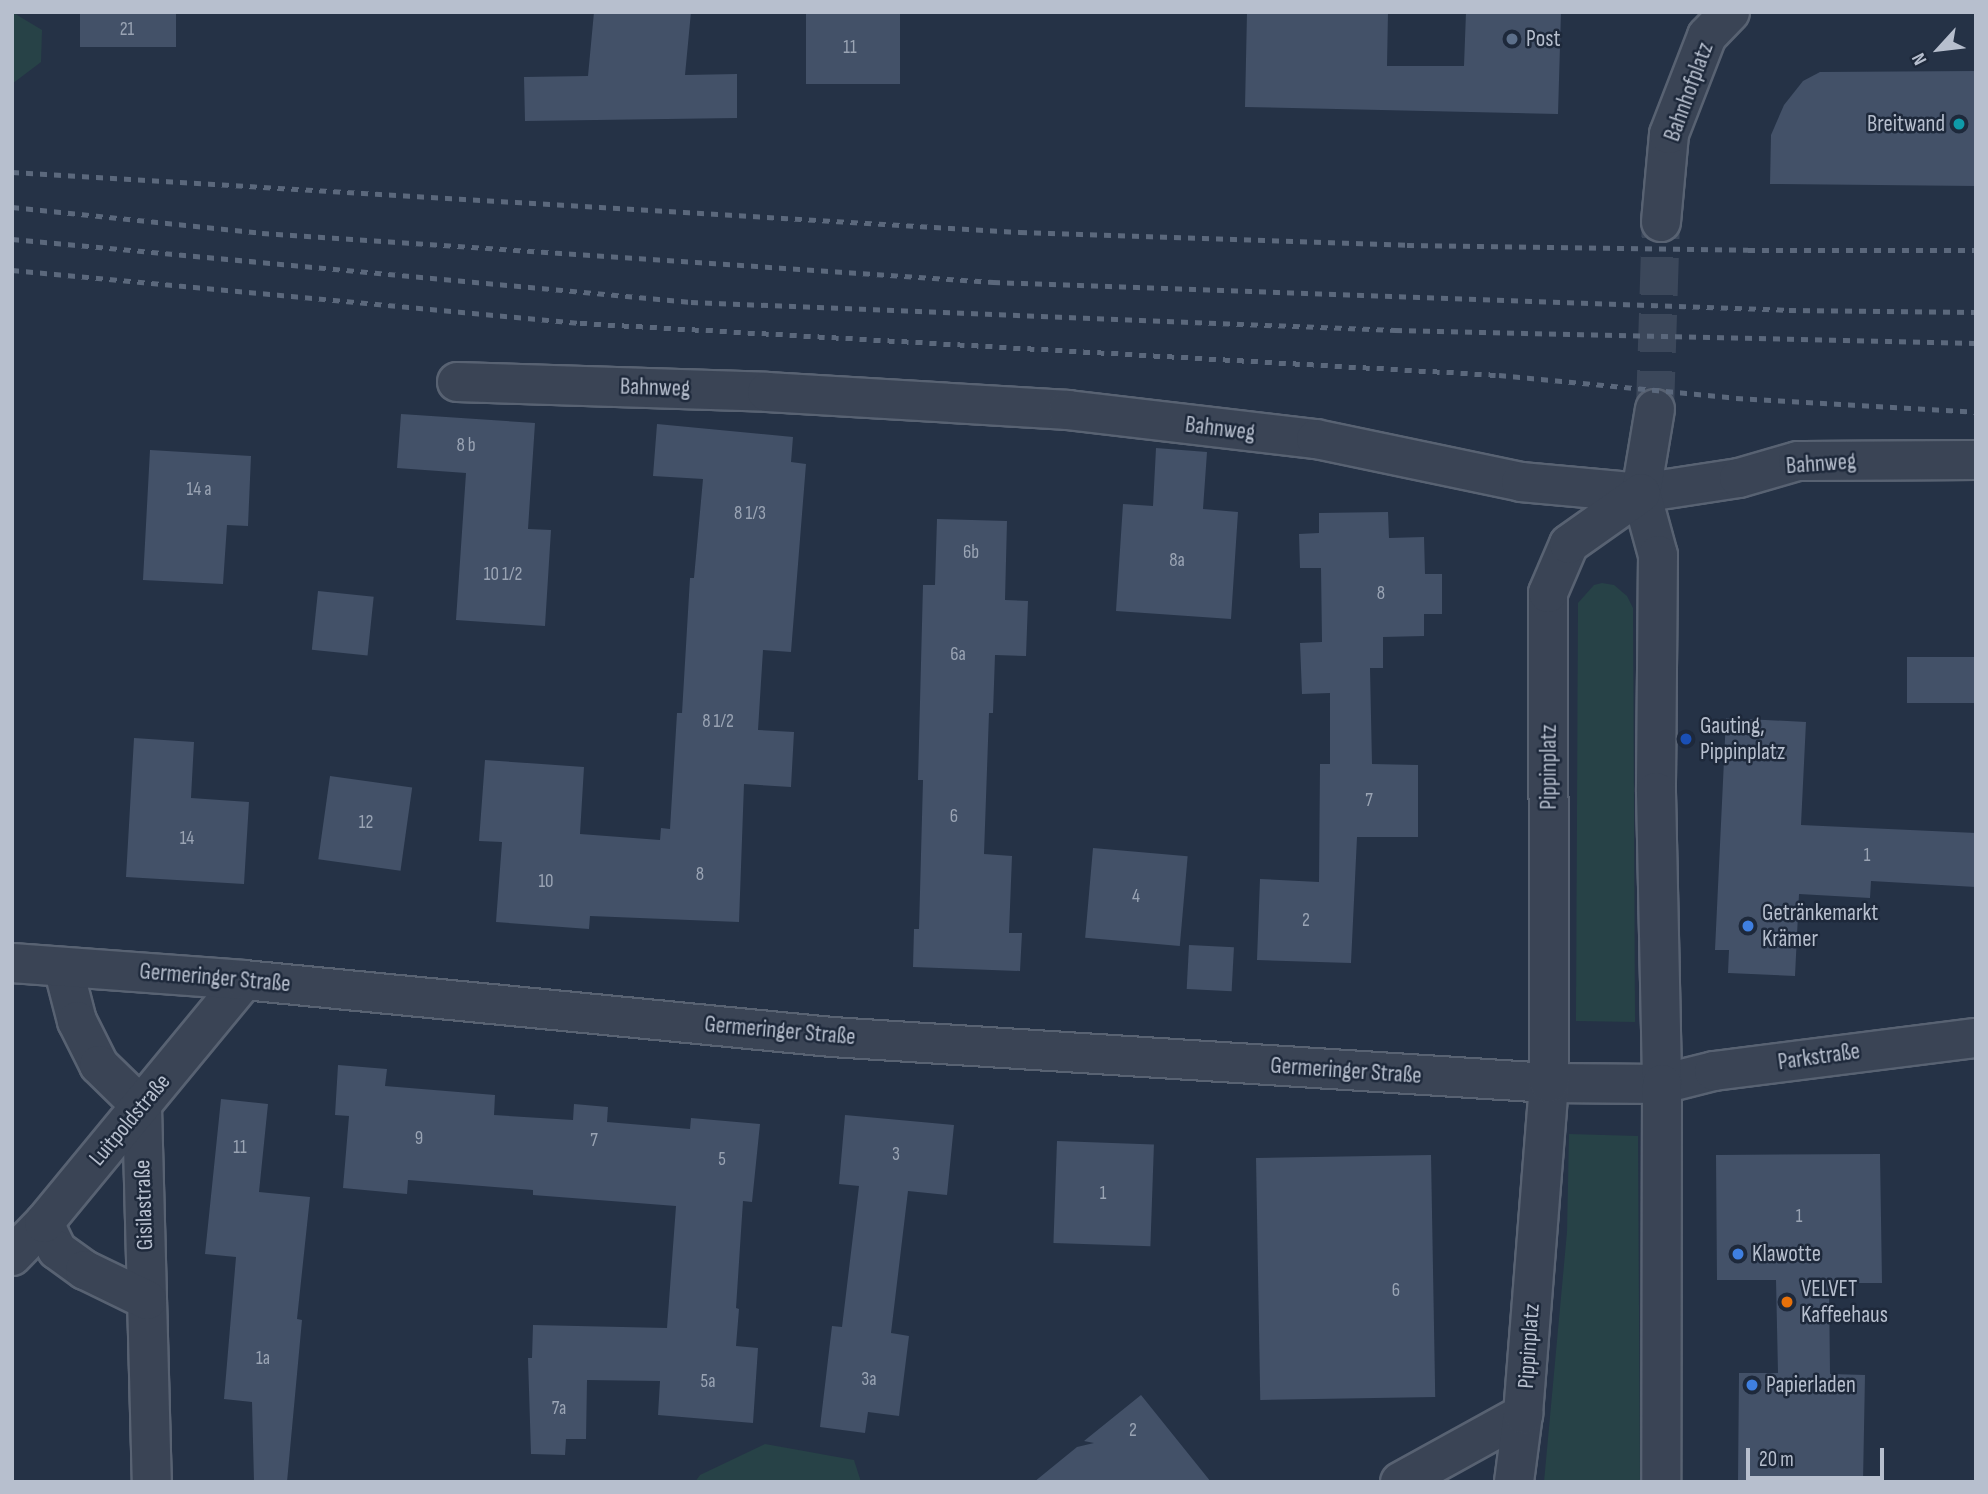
<!DOCTYPE html>
<meta charset="utf-8">
<style>
body{margin:0}
#map{position:relative;width:1988px;height:1494px;overflow:hidden;background:#253246;font-family:"Sofia Sans Condensed",sans-serif}
div>[style]{position:absolute}
.green>*{inset:0;background:#274247}
.building>*{inset:0;background:#435168;transform-origin:0 0}
.tertiary-tunnel>*{height:38px;margin-top:-19px;transform-origin:0;background:repeating-linear-gradient(90deg,#3b475a 0 38px,transparent 0 57px)}
.roads{filter:drop-shadow(2px 0 #586272) drop-shadow(-2px 0 #586272) drop-shadow(0 2px #586272) drop-shadow(0 -2px #586272)}
.minor>*{height:38px;margin:-19px;padding:0 19px;transform-origin:19px;border-radius:19px;background:#3a4455}
.tertiary>*{height:38px;margin:-19px;padding:0 19px;transform-origin:19px;border-radius:19px;background:#3a4455}
.rail>*{height:5px;margin-top:-2.5px;transform-origin:0;background:repeating-linear-gradient(90deg,#5b687c 0 7px,transparent 0 14px)}
.dots>*{width:19px;height:19px;translate:-50% -50%;box-sizing:border-box;border:4px solid #1e293b;border-radius:50%}
span{translate:-50% -50%;white-space:nowrap;text-align:center;line-height:1.15;-webkit-text-stroke:5px #1e293b;paint-order:stroke}
.number-label{font-size:19px;color:#9aa4b4}
.number-label span{-webkit-text-stroke-width:0}
.poi-label{font-size:23px;color:#b7bfce}
.left{translate:0 -50%;text-align:left}
.right{translate:-100% -50%;text-align:right}
.street-label{font-size:23px;color:#b7bfce}
.frame{position:absolute;inset:0;border:14px solid #b7bfce;pointer-events:none}
.north{position:absolute;left:1904px;top:14px;width:70px;height:70px;-webkit-text-stroke:5px #1e293b;paint-order:stroke;rotate:243deg;font-size:19px;font-weight:700;line-height:28px;text-align:center;color:#b7bfce}
.north::after{content:'';display:block;margin:auto;width:24px;height:32px;background:#b7bfce;clip-path:polygon(50% 0,100% 100%,50% 72%,0 100%)}
.scale{position:absolute;left:1746px;top:1448px;width:138px;height:32px;box-sizing:border-box;border:4px solid #b7bfce;border-top:0;padding-left:9px;font-size:21px;line-height:24px;white-space:nowrap;color:#b7bfce;-webkit-text-stroke:5px #1e293b;paint-order:stroke}
</style>
<div id="map">
<div class="green">
<i style="clip-path:polygon(12px 12px,42px 30px,41px 62px,12px 84px)"></i>
<i style="clip-path:polygon(1602px 583px,1614px 585px,1627px 596px,1633px 608px,1635px 1022px,1576px 1021px,1578px 603px,1594px 585px)"></i>
<i style="clip-path:polygon(1569px 1134px,1638px 1136px,1640px 1482px,1544px 1482px,1567px 1232px)"></i>
<i style="clip-path:polygon(765px 1444px,854px 1460px,861px 1482px,695px 1482px,700px 1475px)"></i>
</div>
<div class="building">
<i style="left:80px;top:12px;width:96px;height:35px"></i>
<i style="clip-path:polygon(594px 12px,691px 12px,685px 75px,737px 74px,737px 118px,525px 121px,524px 77px,588px 76px)"></i>
<i style="left:806px;top:12px;width:94px;height:72px"></i>
<i style="clip-path:polygon(1247px 12px,1388px 12px,1387px 66px,1464px 66px,1466px 12px,1561px 12px,1558px 114px,1245px 107px)"></i>
<i style="clip-path:polygon(1976px 71px,1976px 186px,1770px 184px,1771px 135px,1784px 105px,1803px 81px,1820px 72px)"></i>
<i style="clip-path:polygon(401px 414px,535px 423px,528px 529px,551px 530px,545px 626px,456px 620px,466px 473px,397px 468px)"></i>
<i style="clip-path:polygon(657px 424px,793px 437px,791px 462px,806px 464px,791px 652px,763px 650px,758px 730px,794px 732px,791px 787px,744px 784px,739px 922px,590px 916px,589px 929px,496px 922px,502px 842px,479px 841px,485px 760px,584px 767px,580px 834px,660px 840px,661px 828px,670px 829px,677px 713px,682px 713px,690px 578px,694px 578px,703px 479px,653px 476px)"></i>
<i style="clip-path:polygon(1156px 448px,1207px 452px,1203px 509px,1238px 512px,1231px 619px,1116px 611px,1123px 504px,1153px 506px)"></i>
<i style="clip-path:polygon(150px 450px,251px 456px,248px 526px,227px 525px,223px 584px,143px 580px)"></i>
<i style="clip-path:polygon(1388px 512px,1389px 538px,1424px 537px,1425px 574px,1442px 574px,1442px 614px,1424px 614px,1424px 636px,1383px 637px,1383px 668px,1370px 668px,1372px 764px,1418px 765px,1418px 837px,1357px 837px,1351px 963px,1257px 960px,1260px 879px,1319px 882px,1320px 764px,1330px 764px,1330px 693px,1302px 694px,1300px 643px,1322px 642px,1321px 568px,1300px 568px,1299px 534px,1319px 533px,1319px 513px)"></i>
<i style="clip-path:polygon(937px 519px,1007px 521px,1005px 600px,1028px 601px,1026px 656px,995px 655px,993px 713px,989px 713px,984px 854px,1012px 856px,1009px 933px,1022px 933px,1020px 971px,913px 967px,914px 929px,919px 929px,923px 780px,918px 780px,923px 585px,935px 585px)"></i>
<i style="left:318px;top:591px;width:56px;height:59px;rotate:6deg"></i>
<i style="left:1907px;top:657px;width:69px;height:46px"></i>
<i style="clip-path:polygon(1726px 718px,1806px 722px,1801px 825px,1976px 833px,1976px 887px,1871px 881px,1870px 898px,1799px 894px,1795px 976px,1728px 973px,1729px 950px,1715px 950px)"></i>
<i style="clip-path:polygon(134px 738px,194px 742px,191px 798px,249px 802px,244px 884px,126px 877px)"></i>
<i style="left:330px;top:776px;width:83px;height:84px;rotate:8deg"></i>
<i style="left:1093px;top:848px;width:95px;height:90px;rotate:5deg"></i>
<i style="left:1189px;top:945px;width:45px;height:44px;rotate:3deg"></i>
<i style="clip-path:polygon(338px 1065px,387px 1069px,385px 1086px,495px 1095px,494px 1115px,573px 1120px,574px 1104px,608px 1107px,607px 1122px,690px 1129px,691px 1118px,760px 1124px,752px 1202px,743px 1201px,736px 1308px,739px 1309px,736px 1346px,758px 1348px,753px 1423px,658px 1415px,660px 1381px,587px 1380px,586px 1439px,566px 1439px,565px 1455px,531px 1454px,528px 1358px,532px 1358px,533px 1325px,667px 1328px,676px 1206px,533px 1195px,533px 1190px,408px 1180px,407px 1194px,343px 1188px,349px 1116px,335px 1115px)"></i>
<i style="clip-path:polygon(221px 1099px,268px 1104px,259px 1192px,310px 1197px,297px 1319px,302px 1320px,287px 1482px,254px 1482px,252px 1402px,224px 1399px,236px 1257px,205px 1254px)"></i>
<i style="clip-path:polygon(845px 1115px,954px 1125px,947px 1195px,908px 1191px,891px 1333px,909px 1336px,899px 1416px,868px 1412px,865px 1433px,820px 1427px,832px 1326px,842px 1327px,859px 1186px,839px 1184px)"></i>
<i style="left:1057px;top:1141px;width:97px;height:102px;rotate:2deg"></i>
<i style="clip-path:polygon(1880px 1154px,1882px 1283px,1829px 1283px,1830px 1374px,1865px 1375px,1863px 1482px,1738px 1482px,1739px 1373px,1778px 1373px,1776px 1280px,1717px 1280px,1716px 1155px)"></i>
<i style="left:1431px;top:1155px;width:242px;height:175px;rotate:89deg"></i>
<i style="clip-path:polygon(1141px 1395px,1211px 1482px,1034px 1482px,1077px 1447px,1094px 1443px,1084px 1441px)"></i>
</div>
<div class="tertiary-tunnel">
<i style="left:1655px;top:409px;width:187px;rotate:-88.2deg"></i>
</div>
<div class="roads">
<div class="minor">
<i style="left:457px;top:382px;width:310px;rotate:1.8deg"></i>
<i style="left:767px;top:392px;width:302px;rotate:3.4deg"></i>
<i style="left:1068px;top:410px;width:250px;rotate:6.7deg"></i>
<i style="left:1316px;top:439px;width:209px;rotate:11.8deg"></i>
<i style="left:1521px;top:482px;width:121px;rotate:5.2deg"></i>
<i style="left:1641px;top:493px;width:99px;rotate:-8.7deg"></i>
<i style="left:1739px;top:478px;width:61px;rotate:-16.1deg"></i>
<i style="left:1798px;top:461px;width:178px;rotate:-0.3deg"></i>
<i style="left:63px;top:967px;width:56px;rotate:75.5deg"></i>
<i style="left:77px;top:1021px;width:49px;rotate:63.4deg"></i>
<i style="left:99px;top:1065px;width:60px;rotate:44.3deg"></i>
<i style="left:142px;top:1107px;width:375px;rotate:88.5deg"></i>
<i style="left:1549px;top:1083px;width:113px;rotate:0.5deg"></i>
<i style="left:1662px;top:1084px;width:54px;rotate:-14deg"></i>
<i style="left:1714px;top:1071px;width:264px;rotate:-7.2deg"></i>
<i style="left:44px;top:1223px;width:30px;rotate:64deg"></i>
<i style="left:57px;top:1250px;width:34px;rotate:36deg"></i>
<i style="left:85px;top:1270px;width:69px;rotate:25.8deg"></i>
<i style="left:12px;top:1256px;width:46px;rotate:-45.9deg"></i>
<i style="left:44px;top:1223px;width:315px;rotate:-50.5deg"></i>
<i style="left:1400px;top:1482px;width:141px;rotate:-28.9deg"></i>
</div>
<div class="tertiary">
<i style="left:1661px;top:222px;width:88px;rotate:-84.8deg"></i>
<i style="left:1669px;top:134px;width:105px;rotate:-68.8deg"></i>
<i style="left:1707px;top:36px;width:33px;rotate:-46deg"></i>
<i style="left:1655px;top:409px;width:85px;rotate:99.5deg"></i>
<i style="left:1641px;top:493px;width:64px;rotate:74.7deg"></i>
<i style="left:1658px;top:555px;width:237px;rotate:90.5deg"></i>
<i style="left:1656px;top:792px;width:292px;rotate:88.8deg"></i>
<i style="left:1662px;top:1084px;width:398px;rotate:90.1deg"></i>
<i style="left:12px;top:963px;width:233px;rotate:4.2deg"></i>
<i style="left:244px;top:980px;width:591px;rotate:5.54deg"></i>
<i style="left:832px;top:1037px;width:718px;rotate:3.67deg"></i>
<i style="left:1514px;top:1482px;width:69px;rotate:-82.5deg"></i>
<i style="left:1523px;top:1414px;width:332px;rotate:-85.5deg"></i>
<i style="left:1549px;top:1083px;width:490px;rotate:-90.1deg"></i>
<i style="left:1548px;top:593px;width:53px;rotate:-66.8deg"></i>
<i style="left:1569px;top:544px;width:88px;rotate:-35.3deg"></i>
</div>
</div>
<div class="rail">
<i style="left:12px;top:172px;width:1010px;rotate:3.41deg"></i>
<i style="left:1020px;top:232px;width:387px;rotate:1.9deg"></i>
<i style="left:1407px;top:245px;width:341px;rotate:0.8deg"></i>
<i style="left:1748px;top:250px;width:228px"></i>
<i style="left:12px;top:207px;width:251px;rotate:5.9deg"></i>
<i style="left:262px;top:233px;width:733px;rotate:3.83deg"></i>
<i style="left:993px;top:282px;width:796px;rotate:2.01deg"></i>
<i style="left:1789px;top:310px;width:187px;rotate:0.6deg"></i>
<i style="left:12px;top:239px;width:682px;rotate:5.3deg"></i>
<i style="left:691px;top:302px;width:705px;rotate:2.28deg"></i>
<i style="left:1395px;top:330px;width:581px;rotate:1.28deg"></i>
<i style="left:12px;top:270px;width:570px;rotate:5.33deg"></i>
<i style="left:580px;top:323px;width:920px;rotate:3.24deg"></i>
<i style="left:1499px;top:375px;width:238px;rotate:5.5deg"></i>
<i style="left:1736px;top:398px;width:240px;rotate:3.3deg"></i>
</div>
<div class="dots">
<i style="left:1512px;top:39px;background:#5c6f8a"></i>
<i style="left:1959px;top:124px;background:#0f9aa8"></i>
<i style="left:1686px;top:739px;background:#1a4fb4"></i>
<i style="left:1748px;top:926px;background:#3f7fe0"></i>
<i style="left:1738px;top:1254px;background:#3f7fe0"></i>
<i style="left:1787px;top:1302px;background:#e8710a"></i>
<i style="left:1752px;top:1385px;background:#3f7fe0"></i>
</div>
<div class="number-label">
<span style="left:127px;top:30px">21</span>
<span style="left:850px;top:48px">11</span>
<span style="left:466px;top:446px">8 b</span>
<span style="left:199px;top:490px">14 a</span>
<span style="left:750px;top:514px">8 1/3</span>
<span style="left:971px;top:553px">6b</span>
<span style="left:1177px;top:561px">8a</span>
<span style="left:503px;top:575px">10 1/2</span>
<span style="left:1381px;top:594px">8</span>
<span style="left:958px;top:655px">6a</span>
<span style="left:718px;top:722px">8 1/2</span>
<span style="left:1369px;top:801px">7</span>
<span style="left:954px;top:817px">6</span>
<span style="left:366px;top:823px">12</span>
<span style="left:187px;top:839px">14</span>
<span style="left:1867px;top:856px">1</span>
<span style="left:700px;top:875px">8</span>
<span style="left:546px;top:882px">10</span>
<span style="left:1136px;top:897px">4</span>
<span style="left:1306px;top:921px">2</span>
<span style="left:419px;top:1139px">9</span>
<span style="left:594px;top:1141px">7</span>
<span style="left:240px;top:1148px">11</span>
<span style="left:896px;top:1155px">3</span>
<span style="left:722px;top:1160px">5</span>
<span style="left:1103px;top:1194px">1</span>
<span style="left:1799px;top:1217px">1</span>
<span style="left:1396px;top:1291px">6</span>
<span style="left:263px;top:1359px">1a</span>
<span style="left:869px;top:1380px">3a</span>
<span style="left:708px;top:1382px">5a</span>
<span style="left:559px;top:1409px">7a</span>
<span style="left:1133px;top:1431px">2</span>
</div>
<div class="poi-label">
<span class="left" style="left:1526px;top:39px">Post</span>
<span class="right" style="left:1945px;top:124px">Breitwand</span>
<span class="left" style="left:1700px;top:739px">Gauting,<br>Pippinplatz</span>
<span class="left" style="left:1762px;top:926px">Getränkemarkt<br>Krämer</span>
<span class="left" style="left:1752px;top:1254px">Klawotte</span>
<span class="left" style="left:1801px;top:1302px">VELVET<br>Kaffeehaus</span>
<span class="left" style="left:1766px;top:1385px">Papierladen</span>
</div>
<div class="street-label">
<span style="left:1689px;top:92px;rotate:-70deg">Bahnhofplatz</span>
<span style="left:655px;top:388px;rotate:2deg">Bahnweg</span>
<span style="left:1220px;top:429px;rotate:7deg">Bahnweg</span>
<span style="left:1821px;top:464px;rotate:-4deg">Bahnweg</span>
<span style="left:1549px;top:767px;rotate:-90deg">Pippinplatz</span>
<span style="left:215px;top:978px;rotate:5deg">Germeringer Straße</span>
<span style="left:780px;top:1031px;rotate:5deg">Germeringer Straße</span>
<span style="left:1819px;top:1057px;rotate:-8deg">Parkstraße</span>
<span style="left:1346px;top:1071px;rotate:4deg">Germeringer Straße</span>
<span style="left:130px;top:1120px;rotate:-50deg">Luitpoldstraße</span>
<span style="left:144px;top:1205px;rotate:-92deg">Gisilastraße</span>
<span style="left:1529px;top:1346px;rotate:-86deg">Pippinplatz</span>
</div>
<div class="frame"></div>
<div class="north">N</div>
<div class="scale">20 m</div>
</div>
